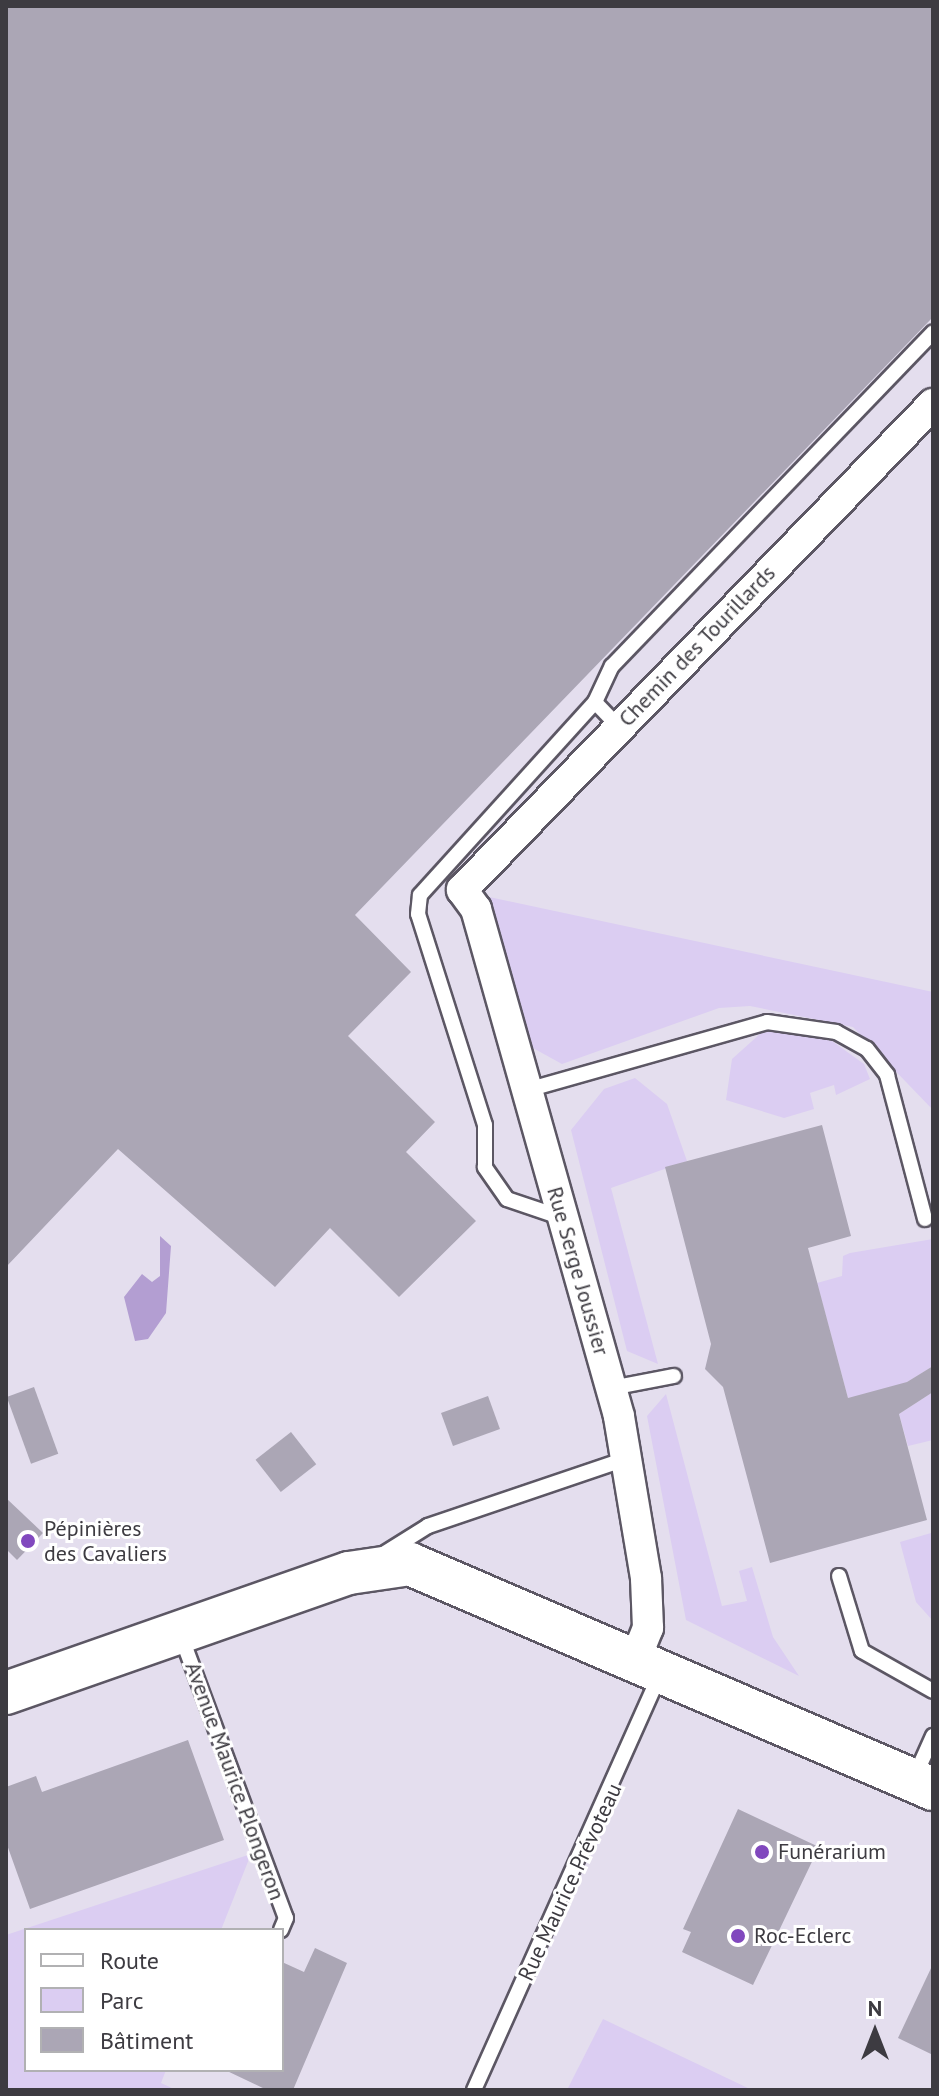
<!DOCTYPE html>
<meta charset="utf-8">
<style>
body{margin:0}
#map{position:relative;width:939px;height:2096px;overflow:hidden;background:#e4deee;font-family:"PT Sans",sans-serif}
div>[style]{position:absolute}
.green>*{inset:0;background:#dbcdf2}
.forest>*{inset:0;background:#b39ed2}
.building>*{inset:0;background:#aba6b5;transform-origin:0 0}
.roads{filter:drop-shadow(2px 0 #5c5764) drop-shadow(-2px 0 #5c5764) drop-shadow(0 2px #5c5764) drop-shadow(0 -2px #5c5764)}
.lane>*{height:14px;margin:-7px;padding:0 7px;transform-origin:7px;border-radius:7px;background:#fff}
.street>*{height:30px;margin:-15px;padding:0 15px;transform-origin:15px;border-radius:15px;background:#fff}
.secondary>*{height:42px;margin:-21px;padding:0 21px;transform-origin:21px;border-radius:21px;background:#fff}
.dots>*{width:22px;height:22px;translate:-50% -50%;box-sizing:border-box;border:4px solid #fff;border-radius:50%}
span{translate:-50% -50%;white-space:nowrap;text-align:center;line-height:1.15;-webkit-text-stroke:6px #fff;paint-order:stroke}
.street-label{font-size:22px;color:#3d3b41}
.poi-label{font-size:22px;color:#3d3b41}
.left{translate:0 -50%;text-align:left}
.frame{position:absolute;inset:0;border:8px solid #3d3b41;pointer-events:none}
.legend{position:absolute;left:24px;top:1928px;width:260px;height:144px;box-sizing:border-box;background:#fff;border:2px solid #b1b1b3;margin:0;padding:10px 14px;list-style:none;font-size:24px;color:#3d3b41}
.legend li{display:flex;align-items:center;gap:16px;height:40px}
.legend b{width:40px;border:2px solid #b1b1b3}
.north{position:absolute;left:835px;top:1992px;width:80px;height:80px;-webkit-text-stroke:6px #fff;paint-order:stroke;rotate:0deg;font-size:22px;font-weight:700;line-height:32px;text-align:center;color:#3d3b41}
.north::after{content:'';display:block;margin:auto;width:28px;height:36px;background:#3d3b41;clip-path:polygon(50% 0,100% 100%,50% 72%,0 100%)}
</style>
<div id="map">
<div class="green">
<i style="clip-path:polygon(489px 897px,933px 992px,933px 1110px,853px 1027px,750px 1006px,719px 1008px,562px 1064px,522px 1042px)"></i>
<i style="clip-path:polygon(782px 1029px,832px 1041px,864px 1064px,870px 1079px,836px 1095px,834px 1085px,810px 1093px,814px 1109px,784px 1118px,726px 1100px,732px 1059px,761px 1033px)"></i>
<i style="clip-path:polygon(635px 1078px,667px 1104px,687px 1161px,611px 1188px,658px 1364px,627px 1351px,571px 1130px,604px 1089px)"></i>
<i style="clip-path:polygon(933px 1239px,933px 1366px,893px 1391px,848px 1398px,817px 1283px,842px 1276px,843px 1256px,850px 1253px)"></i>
<i style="clip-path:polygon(933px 1392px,933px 1440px,908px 1446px,899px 1414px)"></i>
<i style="clip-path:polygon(666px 1394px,722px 1606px,747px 1601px,739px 1571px,752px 1567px,773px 1637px,799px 1676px,686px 1620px,647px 1416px)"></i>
<i style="clip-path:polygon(933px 1519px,933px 1621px,916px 1602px,900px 1542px,931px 1533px)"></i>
<i style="clip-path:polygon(251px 1854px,221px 1930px,26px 1930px,26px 2070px,166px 2070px,161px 2083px,176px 2090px,6px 2090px,6px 1935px)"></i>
<i style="clip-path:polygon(603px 2019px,752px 2090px,567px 2090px)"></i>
</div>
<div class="forest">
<i style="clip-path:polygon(160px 1236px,171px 1246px,166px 1313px,148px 1339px,135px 1341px,124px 1297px,142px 1274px,152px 1282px,160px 1276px)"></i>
</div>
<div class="building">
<i style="clip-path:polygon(6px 6px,933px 6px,933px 317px,355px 915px,411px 972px,348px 1036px,435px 1122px,406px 1152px,476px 1221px,399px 1297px,330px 1228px,275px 1287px,118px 1149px,6px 1267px)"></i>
<i style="clip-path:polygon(822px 1125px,851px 1236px,808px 1248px,848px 1398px,907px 1382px,933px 1366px,933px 1392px,899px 1414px,927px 1520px,770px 1563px,723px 1387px,705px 1369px,711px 1344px,665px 1167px)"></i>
<i style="left:34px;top:1387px;width:71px;height:29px;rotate:70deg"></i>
<i style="left:488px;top:1396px;width:35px;height:50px;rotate:70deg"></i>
<i style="left:291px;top:1432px;width:41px;height:45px;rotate:52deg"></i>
<i style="clip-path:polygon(6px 1498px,43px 1533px,17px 1560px,6px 1549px)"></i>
<i style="clip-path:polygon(188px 1740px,224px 1840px,30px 1909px,6px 1842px,6px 1787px,36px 1776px,42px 1792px)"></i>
<i style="clip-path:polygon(738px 1809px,819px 1847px,753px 1985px,682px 1952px,691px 1932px,683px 1929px)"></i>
<i style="clip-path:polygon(315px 1948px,347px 1963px,293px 2090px,267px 2090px,225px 2070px,282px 2070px,282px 1962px,304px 1972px)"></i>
<i style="clip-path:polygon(933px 1964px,933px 2055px,898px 2038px)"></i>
</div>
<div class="roads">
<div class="lane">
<i style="left:618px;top:726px;width:33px;rotate:-134deg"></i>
<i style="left:595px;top:702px;width:40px;rotate:-65deg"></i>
<i style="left:612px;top:666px;width:463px;rotate:-46.1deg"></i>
<i style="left:527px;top:1090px;width:249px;rotate:-15.8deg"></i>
<i style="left:767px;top:1022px;width:70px;rotate:8.2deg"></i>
<i style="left:836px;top:1032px;width:35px;rotate:29deg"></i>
<i style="left:867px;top:1049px;width:33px;rotate:52deg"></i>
<i style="left:887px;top:1075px;width:149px;rotate:75.2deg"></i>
<i style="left:563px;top:1218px;width:59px;rotate:-161.3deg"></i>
<i style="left:507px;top:1199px;width:39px;rotate:-125deg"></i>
<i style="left:485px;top:1167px;width:42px;rotate:-90deg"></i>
<i style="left:485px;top:1125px;width:221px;rotate:-107.6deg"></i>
<i style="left:418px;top:914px;width:19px;rotate:-84deg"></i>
<i style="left:420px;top:895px;width:261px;rotate:-47.8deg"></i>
<i style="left:611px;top:1388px;width:64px;rotate:-10.8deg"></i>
<i style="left:377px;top:1558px;width:60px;rotate:-32.1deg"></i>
<i style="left:428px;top:1526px;width:209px;rotate:-18.7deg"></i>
<i style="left:839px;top:1576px;width:78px;rotate:73deg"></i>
<i style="left:862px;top:1651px;width:81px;rotate:29.4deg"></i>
<i style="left:181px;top:1636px;width:301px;rotate:69.6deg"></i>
<i style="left:286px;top:1918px;width:13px;rotate:113deg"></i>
<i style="left:915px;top:1776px;width:44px;rotate:-65.8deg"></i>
<i style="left:474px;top:2090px;width:456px;rotate:-65.9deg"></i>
</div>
<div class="street">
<i style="left:635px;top:1660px;width:35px;rotate:-68deg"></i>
<i style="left:648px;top:1628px;width:50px;rotate:-92.3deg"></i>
<i style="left:646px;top:1578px;width:164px;rotate:-99.5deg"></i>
<i style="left:619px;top:1416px;width:527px;rotate:-105.75deg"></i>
<i style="left:476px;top:909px;width:24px;rotate:-126deg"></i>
<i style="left:462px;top:890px;width:677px;rotate:-45.9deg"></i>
</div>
<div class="secondary">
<i style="left:6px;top:1693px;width:363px;rotate:-19.3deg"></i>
<i style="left:349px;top:1573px;width:62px;rotate:-8.4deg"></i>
<i style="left:410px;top:1564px;width:569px;rotate:23.28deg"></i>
</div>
</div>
<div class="dots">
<i style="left:28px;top:1541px;background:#8148be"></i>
<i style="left:762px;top:1852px;background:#8148be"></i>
<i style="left:738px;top:1936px;background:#8148be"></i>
</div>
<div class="street-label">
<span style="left:697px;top:646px;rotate:-46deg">Chemin des Tourillards</span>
<span style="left:578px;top:1271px;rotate:74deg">Rue Serge Joussier</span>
<span style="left:235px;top:1781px;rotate:70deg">Avenue Maurice Plongeron</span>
<span style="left:570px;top:1882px;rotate:-65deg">Rue Maurice Prévoteau</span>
</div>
<div class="poi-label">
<span class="left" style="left:44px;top:1541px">Pépinières<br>des Cavaliers</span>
<span class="left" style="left:778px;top:1852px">Funérarium</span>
<span class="left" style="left:754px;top:1936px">Roc-Eclerc</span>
</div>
<div class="frame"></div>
<ul class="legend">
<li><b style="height:10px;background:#fff"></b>Route</li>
<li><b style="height:22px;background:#dbcdf2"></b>Parc</li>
<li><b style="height:22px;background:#aba6b5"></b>Bâtiment</li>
</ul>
<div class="north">N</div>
</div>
